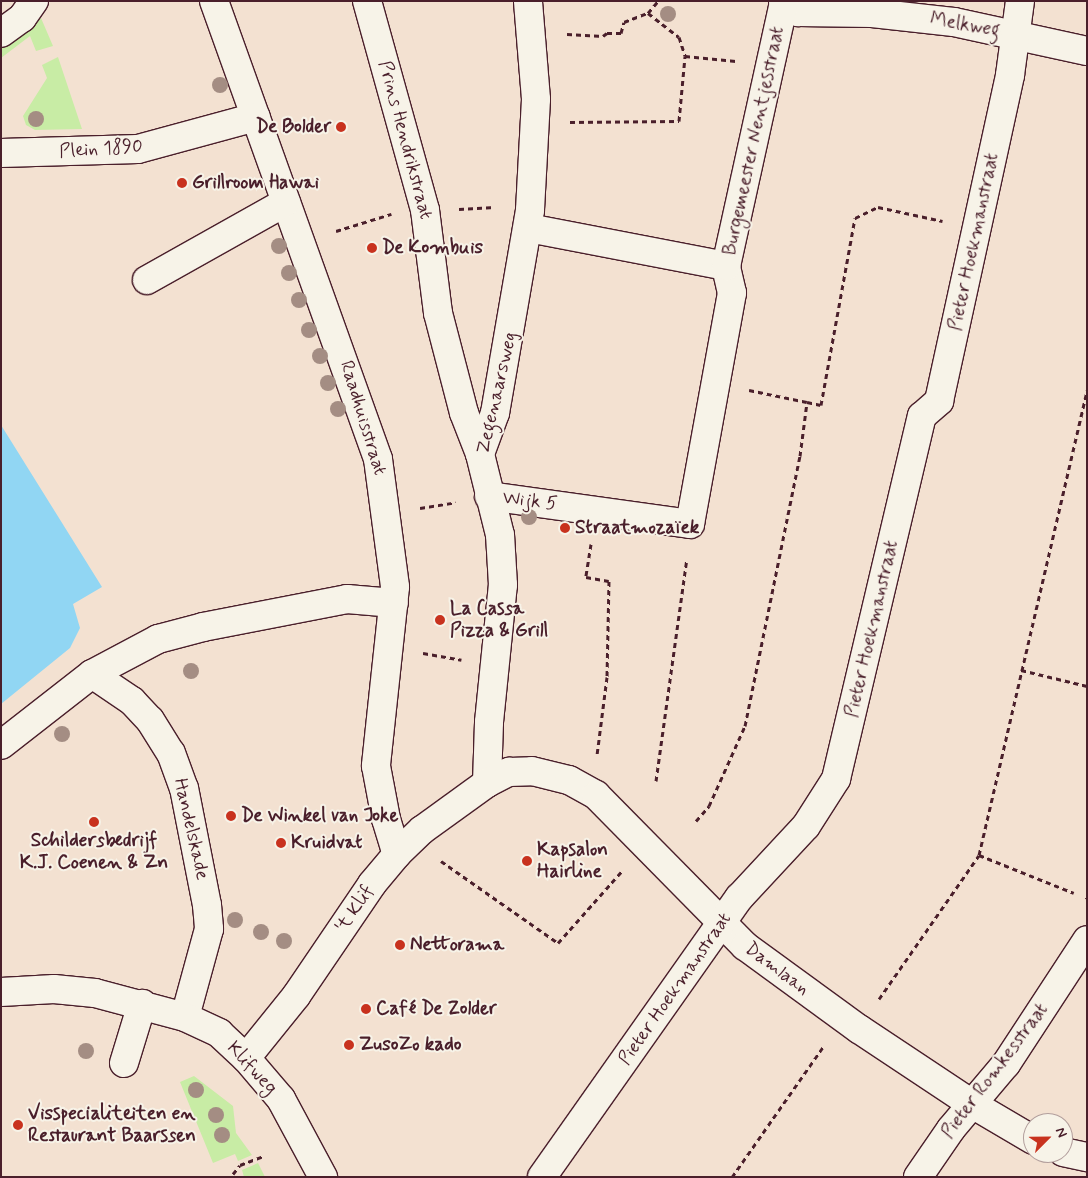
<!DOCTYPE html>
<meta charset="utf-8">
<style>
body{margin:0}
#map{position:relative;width:1088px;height:1178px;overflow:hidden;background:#f3e1d1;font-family:Mynerve,sans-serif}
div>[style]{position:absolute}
.green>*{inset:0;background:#c8eca5}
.water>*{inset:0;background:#91d6f3}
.path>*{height:3px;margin-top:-1.5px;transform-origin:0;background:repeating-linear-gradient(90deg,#4a1f2b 0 5px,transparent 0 9px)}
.roads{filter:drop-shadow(1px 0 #4a1f2b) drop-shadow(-1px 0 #4a1f2b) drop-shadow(0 1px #4a1f2b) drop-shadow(0 -1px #4a1f2b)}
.minor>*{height:28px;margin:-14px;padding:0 14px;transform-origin:14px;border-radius:14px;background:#f7f3e8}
.trees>*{width:16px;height:16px;margin:-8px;border-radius:50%;background:#a48d83}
.dots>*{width:14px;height:14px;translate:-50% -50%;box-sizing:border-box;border:2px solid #f7f3e8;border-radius:50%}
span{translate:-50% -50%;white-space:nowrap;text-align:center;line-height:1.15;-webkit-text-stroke:4px #f7f3e8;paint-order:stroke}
.street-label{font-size:19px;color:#4a1f2b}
.poi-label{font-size:19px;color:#4a1f2b;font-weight:700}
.right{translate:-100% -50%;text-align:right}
.left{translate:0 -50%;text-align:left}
.frame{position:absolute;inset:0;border:2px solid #4a1f2b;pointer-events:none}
.north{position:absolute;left:1023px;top:1113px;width:50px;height:50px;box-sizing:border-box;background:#f7f3e8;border:1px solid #b29e9c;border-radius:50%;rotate:67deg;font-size:14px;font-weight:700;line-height:20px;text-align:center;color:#4a1f2b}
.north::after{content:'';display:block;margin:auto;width:18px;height:22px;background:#c8321e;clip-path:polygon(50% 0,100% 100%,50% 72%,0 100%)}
</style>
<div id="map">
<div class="green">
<i style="clip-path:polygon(41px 18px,53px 46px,36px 51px,30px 36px,1px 58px,1px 47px)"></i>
<i style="clip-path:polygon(58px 57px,82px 129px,35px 130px,26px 125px,23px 116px,47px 78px,42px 65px)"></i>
<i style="clip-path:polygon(194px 1076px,233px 1106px,236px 1133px,252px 1155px,238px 1161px,235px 1154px,213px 1163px,180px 1082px)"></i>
<i style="clip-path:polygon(258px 1163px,265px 1177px,244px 1177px,242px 1170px)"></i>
</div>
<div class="water">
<i style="clip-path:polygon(1px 425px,102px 587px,73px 604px,80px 628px,70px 648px,1px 704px)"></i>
</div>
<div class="path">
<i style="left:648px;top:13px;width:39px;rotate:38deg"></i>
<i style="left:679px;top:37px;width:20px;rotate:72deg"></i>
<i style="left:567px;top:34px;width:36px;rotate:3deg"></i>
<i style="left:603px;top:36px;width:5px;rotate:-37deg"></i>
<i style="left:607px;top:33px;width:14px"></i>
<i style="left:621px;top:33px;width:11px;rotate:-75deg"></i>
<i style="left:624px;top:22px;width:26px;rotate:-21deg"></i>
<i style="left:648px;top:13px;width:16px;rotate:-50deg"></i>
<i style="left:570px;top:122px;width:109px;rotate:-0.5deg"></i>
<i style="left:679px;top:121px;width:65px;rotate:-84.7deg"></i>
<i style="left:685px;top:56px;width:51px;rotate:5.6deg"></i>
<i style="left:459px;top:209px;width:36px;rotate:-3deg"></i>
<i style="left:336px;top:231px;width:58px;rotate:-17.2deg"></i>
<i style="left:749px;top:390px;width:59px;rotate:11.7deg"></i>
<i style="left:420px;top:508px;width:36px;rotate:-9deg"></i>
<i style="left:591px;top:544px;width:33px;rotate:99deg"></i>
<i style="left:586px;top:577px;width:23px;rotate:10deg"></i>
<i style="left:609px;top:581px;width:96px;rotate:91.2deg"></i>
<i style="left:607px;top:677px;width:79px;rotate:97.3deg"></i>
<i style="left:423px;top:653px;width:39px;rotate:10deg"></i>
<i style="left:1021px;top:670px;width:68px;rotate:13.6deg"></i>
<i style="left:656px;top:781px;width:224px;rotate:-82.1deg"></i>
<i style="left:696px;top:821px;width:20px;rotate:-49deg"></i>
<i style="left:709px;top:806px;width:88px;rotate:-65.8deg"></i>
<i style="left:745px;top:726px;width:276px;rotate:-78.5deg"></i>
<i style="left:800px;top:456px;width:54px;rotate:-82.6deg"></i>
<i style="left:807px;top:402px;width:14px;rotate:12deg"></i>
<i style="left:821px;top:405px;width:190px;rotate:-79.7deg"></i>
<i style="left:855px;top:218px;width:25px;rotate:-26deg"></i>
<i style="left:878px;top:207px;width:66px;rotate:12.3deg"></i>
<i style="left:979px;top:855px;width:102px;rotate:21.8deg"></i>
<i style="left:441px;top:861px;width:143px;rotate:35deg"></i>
<i style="left:558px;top:943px;width:96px;rotate:-48.4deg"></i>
<i style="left:1086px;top:897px;width:1px;rotate:45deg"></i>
<i style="left:879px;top:999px;width:175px;rotate:-55.2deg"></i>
<i style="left:979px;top:855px;width:477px;rotate:-76.9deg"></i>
<i style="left:233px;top:1174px;width:11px;rotate:-52deg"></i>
<i style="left:240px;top:1165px;width:25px;rotate:-21deg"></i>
<i style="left:732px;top:1177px;width:159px;rotate:-55deg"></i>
</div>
<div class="roads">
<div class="minor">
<i style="left:214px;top:1px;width:486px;rotate:70.3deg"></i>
<i style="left:378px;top:459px;width:129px;rotate:82.4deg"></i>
<i style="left:395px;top:587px;width:180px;rotate:96.1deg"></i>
<i style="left:376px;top:766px;width:54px;rotate:79.3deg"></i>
<i style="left:386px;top:819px;width:37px;rotate:73deg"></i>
<i style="left:367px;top:1px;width:217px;rotate:74.5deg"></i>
<i style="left:425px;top:210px;width:104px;rotate:82.8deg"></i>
<i style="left:438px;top:313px;width:103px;rotate:75.4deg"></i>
<i style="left:464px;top:413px;width:44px;rotate:68.7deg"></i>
<i style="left:783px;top:1px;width:19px;rotate:36deg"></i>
<i style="left:798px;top:12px;width:74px;rotate:0.8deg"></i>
<i style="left:872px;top:13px;width:82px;rotate:6.3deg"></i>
<i style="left:954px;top:22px;width:136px;rotate:12.3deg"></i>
<i style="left:1px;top:33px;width:26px;rotate:-36deg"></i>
<i style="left:22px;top:18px;width:21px;rotate:-55deg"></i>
<i style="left:1px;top:153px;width:137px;rotate:-1.7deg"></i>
<i style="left:138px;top:149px;width:122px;rotate:-15.2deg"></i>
<i style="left:528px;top:228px;width:202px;rotate:10.9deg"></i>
<i style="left:147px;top:280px;width:159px;rotate:-29.3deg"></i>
<i style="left:489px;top:496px;width:203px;rotate:7.9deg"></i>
<i style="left:690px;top:524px;width:235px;rotate:-79.7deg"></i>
<i style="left:732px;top:293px;width:28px;rotate:-103deg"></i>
<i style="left:726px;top:266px;width:269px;rotate:-77.6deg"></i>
<i style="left:92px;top:674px;width:48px;rotate:34deg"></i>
<i style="left:132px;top:701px;width:26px;rotate:47deg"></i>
<i style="left:150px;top:720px;width:39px;rotate:58deg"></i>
<i style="left:171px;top:753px;width:37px;rotate:70deg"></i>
<i style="left:184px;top:788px;width:119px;rotate:78.9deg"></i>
<i style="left:207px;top:905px;width:24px;rotate:85deg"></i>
<i style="left:209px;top:929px;width:91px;rotate:105.3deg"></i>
<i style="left:1px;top:745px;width:115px;rotate:-38deg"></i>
<i style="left:92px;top:674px;width:75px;rotate:-27.9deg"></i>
<i style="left:158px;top:639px;width:47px;rotate:-14.9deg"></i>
<i style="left:203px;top:627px;width:147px;rotate:-11deg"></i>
<i style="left:347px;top:599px;width:47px;rotate:4.9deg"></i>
<i style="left:487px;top:783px;width:61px;rotate:-88.1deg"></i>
<i style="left:489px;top:722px;width:138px;rotate:-84.2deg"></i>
<i style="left:503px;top:585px;width:50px;rotate:-93.4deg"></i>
<i style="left:500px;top:535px;width:83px;rotate:-103.9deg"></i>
<i style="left:480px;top:454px;width:44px;rotate:-69.9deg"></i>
<i style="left:495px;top:413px;width:206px;rotate:-80.2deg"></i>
<i style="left:530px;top:210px;width:111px;rotate:-86.9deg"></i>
<i style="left:536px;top:99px;width:98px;rotate:-94.7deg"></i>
<i style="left:1px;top:992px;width:53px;rotate:-3.2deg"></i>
<i style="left:54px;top:989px;width:41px;rotate:5.6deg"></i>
<i style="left:95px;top:993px;width:93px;rotate:14.9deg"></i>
<i style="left:185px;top:1017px;width:38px;rotate:25deg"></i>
<i style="left:219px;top:1033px;width:37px;rotate:43deg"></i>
<i style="left:246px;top:1058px;width:54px;rotate:49.5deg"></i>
<i style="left:281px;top:1099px;width:89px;rotate:61.7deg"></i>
<i style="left:246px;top:1058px;width:80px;rotate:-51.1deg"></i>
<i style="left:296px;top:996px;width:135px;rotate:-55.8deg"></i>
<i style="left:372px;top:884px;width:39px;rotate:-50deg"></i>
<i style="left:397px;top:854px;width:35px;rotate:-44deg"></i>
<i style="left:422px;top:830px;width:80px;rotate:-35.9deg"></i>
<i style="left:487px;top:783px;width:25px;rotate:-27deg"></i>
<i style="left:509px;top:772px;width:23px;rotate:-2deg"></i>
<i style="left:532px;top:771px;width:38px;rotate:14deg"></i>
<i style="left:569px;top:780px;width:31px;rotate:29deg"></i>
<i style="left:596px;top:795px;width:212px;rotate:45.4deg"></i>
<i style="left:745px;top:946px;width:141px;rotate:36.1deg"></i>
<i style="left:859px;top:1029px;width:136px;rotate:33.6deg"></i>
<i style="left:972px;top:1104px;width:71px;rotate:30.5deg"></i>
<i style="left:124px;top:1063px;width:62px;rotate:-73deg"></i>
<i style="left:1063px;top:1152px;width:25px;rotate:12deg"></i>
<i style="left:542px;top:1177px;width:342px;rotate:-54.8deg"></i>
<i style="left:739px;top:898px;width:98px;rotate:-47.1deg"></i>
<i style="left:806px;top:826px;width:56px;rotate:-57.4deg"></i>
<i style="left:836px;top:779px;width:373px;rotate:-76.7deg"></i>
<i style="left:922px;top:416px;width:23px;rotate:-41deg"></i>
<i style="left:939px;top:401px;width:334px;rotate:-77.7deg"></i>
<i style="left:1010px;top:75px;width:75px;rotate:-82.3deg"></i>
<i style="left:918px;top:1177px;width:58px;rotate:-55.5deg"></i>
<i style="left:951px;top:1129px;width:85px;rotate:-49.8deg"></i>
<i style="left:1006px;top:1064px;width:148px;rotate:-56.8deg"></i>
</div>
</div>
<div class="trees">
<i style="left:668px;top:14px"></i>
<i style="left:220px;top:85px"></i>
<i style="left:36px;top:119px"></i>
<i style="left:279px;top:246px"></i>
<i style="left:289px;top:273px"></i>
<i style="left:299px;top:300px"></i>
<i style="left:309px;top:330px"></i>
<i style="left:320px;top:356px"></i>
<i style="left:328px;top:383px"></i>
<i style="left:338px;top:409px"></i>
<i style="left:529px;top:517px"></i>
<i style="left:191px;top:671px"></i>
<i style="left:62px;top:734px"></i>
<i style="left:235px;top:920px"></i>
<i style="left:261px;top:932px"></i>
<i style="left:284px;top:941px"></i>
<i style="left:86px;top:1051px"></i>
<i style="left:196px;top:1090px"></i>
<i style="left:216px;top:1115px"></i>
<i style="left:222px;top:1135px"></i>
</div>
<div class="dots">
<i style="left:341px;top:127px;background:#c8321e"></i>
<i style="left:182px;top:183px;background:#c8321e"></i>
<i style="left:372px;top:248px;background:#c8321e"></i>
<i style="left:565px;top:528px;background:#c8321e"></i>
<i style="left:440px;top:620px;background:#c8321e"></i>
<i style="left:231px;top:816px;background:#c8321e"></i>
<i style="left:94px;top:822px;background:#c8321e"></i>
<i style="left:281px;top:843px;background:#c8321e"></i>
<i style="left:527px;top:861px;background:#c8321e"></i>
<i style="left:400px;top:945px;background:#c8321e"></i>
<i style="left:366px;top:1009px;background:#c8321e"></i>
<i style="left:349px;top:1045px;background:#c8321e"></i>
<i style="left:18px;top:1125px;background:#c8321e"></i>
</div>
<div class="street-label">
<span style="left:965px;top:25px;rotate:10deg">Melkweg</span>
<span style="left:405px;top:140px;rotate:75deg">Prins Hendrikstraat</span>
<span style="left:754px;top:141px;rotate:-78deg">Burgemeester Nentjesstraat</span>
<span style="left:101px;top:149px;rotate:-4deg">Plein 1890</span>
<span style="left:974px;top:242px;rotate:-78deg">Pieter Hoekmanstraat</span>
<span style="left:497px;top:393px;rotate:-77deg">Zegenaarsweg</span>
<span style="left:363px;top:418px;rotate:73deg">Raadhuisstraat</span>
<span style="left:530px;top:501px;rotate:7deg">Wijk 5</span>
<span style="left:872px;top:629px;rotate:-77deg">Pieter Hoekmanstraat</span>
<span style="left:191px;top:829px;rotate:77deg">Handelskade</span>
<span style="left:355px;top:909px;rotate:-56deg">'t Klif</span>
<span style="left:777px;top:969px;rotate:37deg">Damlaan</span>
<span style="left:675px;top:989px;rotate:-55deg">Pieter Hoekmanstraat</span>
<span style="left:252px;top:1068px;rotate:47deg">Klifweg</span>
<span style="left:995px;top:1071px;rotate:-53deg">Pieter Romkesstraat</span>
</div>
<div class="poi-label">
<span class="right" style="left:331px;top:127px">De Bolder</span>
<span class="left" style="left:192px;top:183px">Grillroom Hawai</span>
<span class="left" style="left:382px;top:248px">De Kombuis</span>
<span class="left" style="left:575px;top:528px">Straatmozaïek</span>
<span class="left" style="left:450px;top:620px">La Cassa<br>Pizza &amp; Grill</span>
<span class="left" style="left:241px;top:816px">De Winkel van Joke</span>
<span style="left:94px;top:852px">Schildersbedrijf<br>K.J. Coenen &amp; Zn</span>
<span class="left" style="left:291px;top:843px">Kruidvat</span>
<span class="left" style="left:537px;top:861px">Kapsalon<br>Hairline</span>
<span class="left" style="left:410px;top:945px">Nettorama</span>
<span class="left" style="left:376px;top:1009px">Café De Zolder</span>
<span class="left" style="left:359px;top:1045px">ZusoZo kado</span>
<span class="left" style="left:28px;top:1125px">Visspecialiteiten en<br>Restaurant Baarssen</span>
</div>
<div class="frame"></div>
<div class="north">N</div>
</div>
